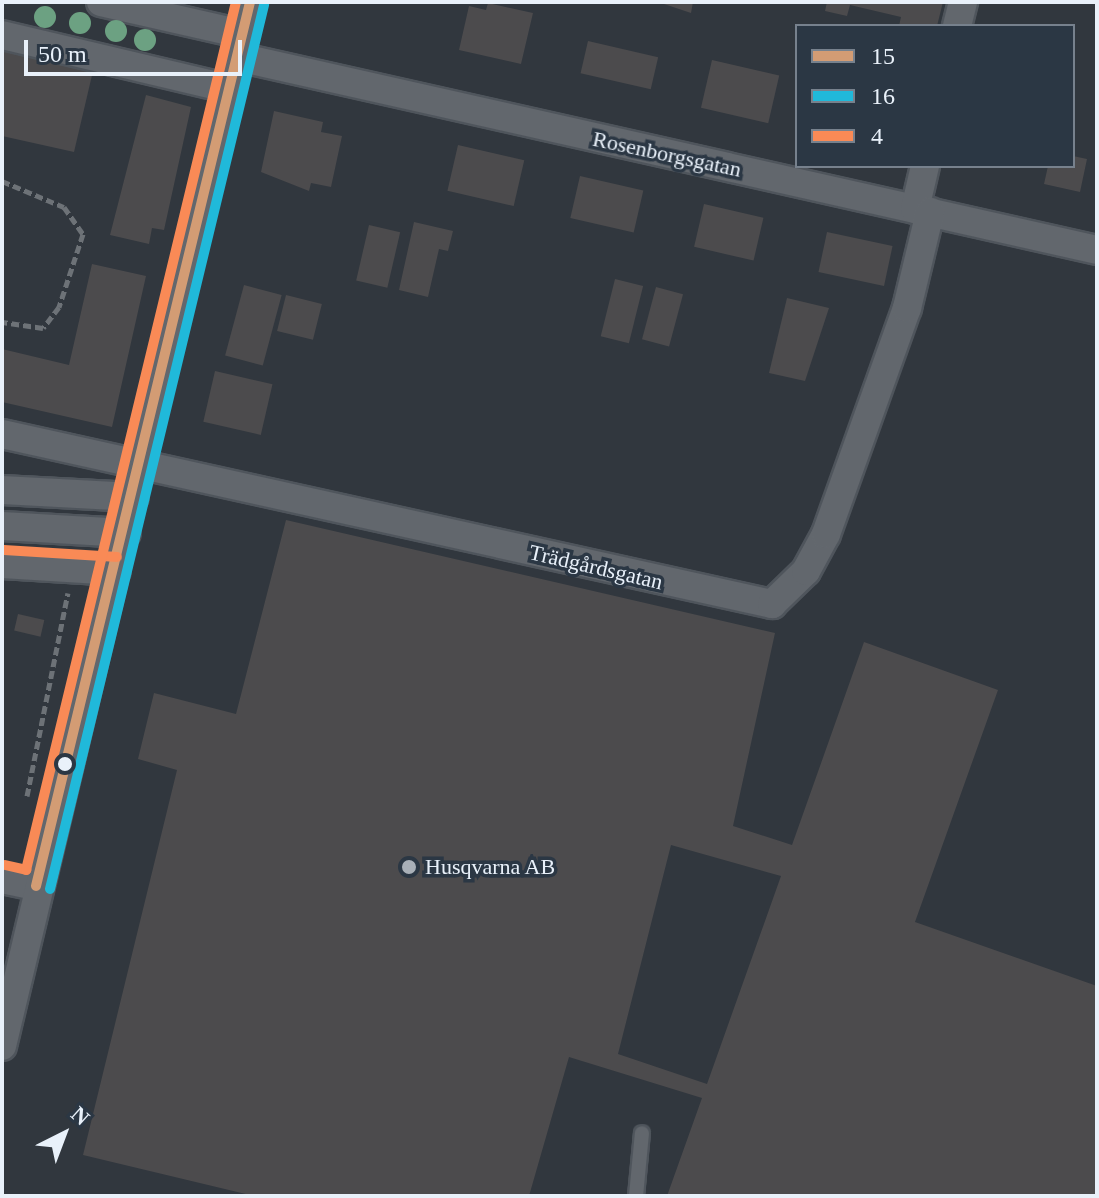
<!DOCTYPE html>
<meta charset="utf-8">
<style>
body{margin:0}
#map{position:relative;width:1099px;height:1198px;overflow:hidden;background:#31373e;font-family:"Times New Roman",serif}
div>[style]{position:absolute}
.building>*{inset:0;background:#4c4b4d;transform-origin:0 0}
.path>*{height:5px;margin-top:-2.5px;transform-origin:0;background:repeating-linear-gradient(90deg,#6d7277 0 8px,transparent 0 12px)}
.roads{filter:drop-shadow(2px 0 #4f555c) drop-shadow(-2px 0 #4f555c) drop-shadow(0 2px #4f555c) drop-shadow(0 -2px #4f555c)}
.lane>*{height:14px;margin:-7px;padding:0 7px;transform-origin:7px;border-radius:7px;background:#62676d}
.street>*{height:28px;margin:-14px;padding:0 14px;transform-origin:14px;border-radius:14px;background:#62676d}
.bus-1>*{height:10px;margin:-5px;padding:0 5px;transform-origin:5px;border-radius:5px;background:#d39c74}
.bus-2>*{height:10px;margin:-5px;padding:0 5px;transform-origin:5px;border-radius:5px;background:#20b9da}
.bus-3>*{height:10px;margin:-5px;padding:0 5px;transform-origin:5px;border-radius:5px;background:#f98a56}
.trees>*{width:22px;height:22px;margin:-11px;border-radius:50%;background:#6ca182}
.dots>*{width:22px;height:22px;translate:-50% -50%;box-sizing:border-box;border:4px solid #2b3744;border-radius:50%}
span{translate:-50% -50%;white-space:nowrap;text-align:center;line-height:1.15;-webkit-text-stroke:7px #2b3744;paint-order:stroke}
.street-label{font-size:22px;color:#e9f1fa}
.poi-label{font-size:22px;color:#e9f1fa}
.left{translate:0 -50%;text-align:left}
.frame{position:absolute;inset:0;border:4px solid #e9f1fa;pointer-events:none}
.legend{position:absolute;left:795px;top:24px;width:280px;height:144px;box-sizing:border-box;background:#2b3744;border:2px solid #77818d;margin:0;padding:10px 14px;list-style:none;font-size:24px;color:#e9f1fa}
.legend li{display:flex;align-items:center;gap:16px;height:40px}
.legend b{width:40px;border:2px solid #77818d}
.north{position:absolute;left:24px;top:1094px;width:80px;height:80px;-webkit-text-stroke:6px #2b3744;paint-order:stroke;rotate:42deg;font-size:22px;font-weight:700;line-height:32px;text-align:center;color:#e9f1fa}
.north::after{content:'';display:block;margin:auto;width:28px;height:36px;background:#e9f1fa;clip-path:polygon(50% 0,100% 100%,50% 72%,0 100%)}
.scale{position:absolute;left:24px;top:40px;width:218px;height:36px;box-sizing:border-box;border:4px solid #e9f1fa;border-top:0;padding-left:10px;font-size:24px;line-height:28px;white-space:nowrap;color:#e9f1fa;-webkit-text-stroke:6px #2b3744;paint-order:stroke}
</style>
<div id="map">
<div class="building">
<i style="clip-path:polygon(658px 2px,693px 2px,691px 13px)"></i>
<i style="clip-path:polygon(827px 2px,943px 2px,937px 26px,899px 26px,901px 17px,850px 5px,847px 16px,825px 11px)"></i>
<i style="clip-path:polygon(488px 3px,533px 13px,521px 64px,459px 50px,469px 6px,486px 10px)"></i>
<i style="left:588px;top:41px;width:72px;height:33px;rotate:13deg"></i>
<i style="clip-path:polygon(2px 50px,93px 71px,74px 152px,2px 136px)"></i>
<i style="left:712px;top:60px;width:69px;height:49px;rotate:13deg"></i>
<i style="clip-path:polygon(146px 95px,191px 107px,164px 230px,152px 228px,149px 244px,110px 235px)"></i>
<i style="clip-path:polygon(274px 111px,323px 122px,321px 132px,342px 136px,331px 187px,311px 183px,309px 191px,261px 172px)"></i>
<i style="left:458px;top:145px;width:68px;height:47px;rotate:13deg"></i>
<i style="clip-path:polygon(1073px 156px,1087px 159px,1080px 192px,1044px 184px,1048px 166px,1073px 166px)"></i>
<i style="left:580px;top:176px;width:65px;height:43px;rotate:13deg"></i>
<i style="left:704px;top:204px;width:61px;height:44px;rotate:13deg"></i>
<i style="clip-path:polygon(414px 222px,453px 231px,448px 251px,439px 249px,428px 297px,399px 290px)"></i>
<i style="left:369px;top:225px;width:32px;height:57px;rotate:13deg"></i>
<i style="left:827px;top:232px;width:67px;height:41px;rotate:12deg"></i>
<i style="clip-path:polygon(92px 264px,146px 276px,112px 427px,2px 402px,2px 349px,69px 365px)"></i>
<i style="left:615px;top:279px;width:29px;height:59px;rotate:14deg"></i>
<i style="left:244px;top:285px;width:39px;height:73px;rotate:15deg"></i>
<i style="left:656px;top:287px;width:28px;height:54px;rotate:15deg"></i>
<i style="left:286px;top:295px;width:37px;height:37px;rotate:14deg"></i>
<i style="clip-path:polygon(787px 298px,829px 308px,805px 381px,769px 373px)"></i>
<i style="left:215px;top:371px;width:59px;height:52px;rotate:13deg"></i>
<i style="clip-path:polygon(evenodd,286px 520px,775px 633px,733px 826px,792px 845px,864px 642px,998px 690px,915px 922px,1097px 986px,1097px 1196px,667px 1196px,702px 1098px,569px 1057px,529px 1196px,254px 1196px,83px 1155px,177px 770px,138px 759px,154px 693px,236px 714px,286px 520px,671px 845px,781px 876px,707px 1084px,618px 1054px,671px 845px)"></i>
<i style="left:18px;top:614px;width:27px;height:17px;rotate:13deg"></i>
</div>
<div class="path">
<i style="left:2px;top:181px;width:67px;rotate:22.8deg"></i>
<i style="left:64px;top:207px;width:33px;rotate:55deg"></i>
<i style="left:83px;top:234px;width:77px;rotate:108.2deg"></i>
<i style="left:59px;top:307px;width:26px;rotate:127deg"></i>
<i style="left:43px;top:328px;width:41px;rotate:-171.7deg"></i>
<i style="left:27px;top:796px;width:207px;rotate:-78.6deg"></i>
</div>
<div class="roads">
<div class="lane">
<i style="left:636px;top:1196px;width:63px;rotate:-84.6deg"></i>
</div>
<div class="street">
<i style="left:101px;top:2px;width:145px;rotate:12.8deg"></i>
<i style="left:957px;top:26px;width:25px;rotate:-76deg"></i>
<i style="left:2px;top:35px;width:234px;rotate:13.3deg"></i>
<i style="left:238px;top:57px;width:880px;rotate:12.66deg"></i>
<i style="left:915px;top:209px;width:44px;rotate:-76.9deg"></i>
<i style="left:2px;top:434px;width:789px;rotate:12.45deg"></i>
<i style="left:772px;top:604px;width:47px;rotate:-44.1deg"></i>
<i style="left:806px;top:571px;width:42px;rotate:-61.6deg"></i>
<i style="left:826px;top:534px;width:240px;rotate:-70.3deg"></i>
<i style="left:907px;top:308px;width:99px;rotate:-76.5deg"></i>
<i style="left:2px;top:490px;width:132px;rotate:3deg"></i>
<i style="left:2px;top:526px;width:124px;rotate:3.2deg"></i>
<i style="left:2px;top:564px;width:114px;rotate:3.5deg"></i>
<i style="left:2px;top:879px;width:35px;rotate:12deg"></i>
<i style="left:2px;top:1046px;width:1073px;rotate:-76.64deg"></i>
</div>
</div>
<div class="bus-1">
<i style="left:36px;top:886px;width:910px;rotate:-76.39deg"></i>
</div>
<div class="bus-2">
<i style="left:50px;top:889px;width:910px;rotate:-76.39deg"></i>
</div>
<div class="bus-3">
<i style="left:3px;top:550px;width:114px;rotate:3.5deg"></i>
<i style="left:5px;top:865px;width:22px;rotate:13deg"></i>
<i style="left:26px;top:870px;width:893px;rotate:-76.4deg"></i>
</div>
<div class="trees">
<i style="left:45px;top:17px"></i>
<i style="left:80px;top:23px"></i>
<i style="left:116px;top:31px"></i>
<i style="left:145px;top:40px"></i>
</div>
<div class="dots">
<i style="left:65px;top:764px;background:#e9f1fa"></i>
<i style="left:409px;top:867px;background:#a9b0b8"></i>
</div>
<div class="street-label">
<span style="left:667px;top:154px;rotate:12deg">Rosenborgsgatan</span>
<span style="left:596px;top:567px;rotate:13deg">Trädgårdsgatan</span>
</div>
<div class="poi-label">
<span class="left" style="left:425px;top:867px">Husqvarna AB</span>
</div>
<div class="frame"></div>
<ul class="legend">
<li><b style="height:10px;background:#d39c74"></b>15</li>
<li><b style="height:10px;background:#20b9da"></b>16</li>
<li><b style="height:10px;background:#f98a56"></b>4</li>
</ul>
<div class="north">N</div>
<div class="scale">50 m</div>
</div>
